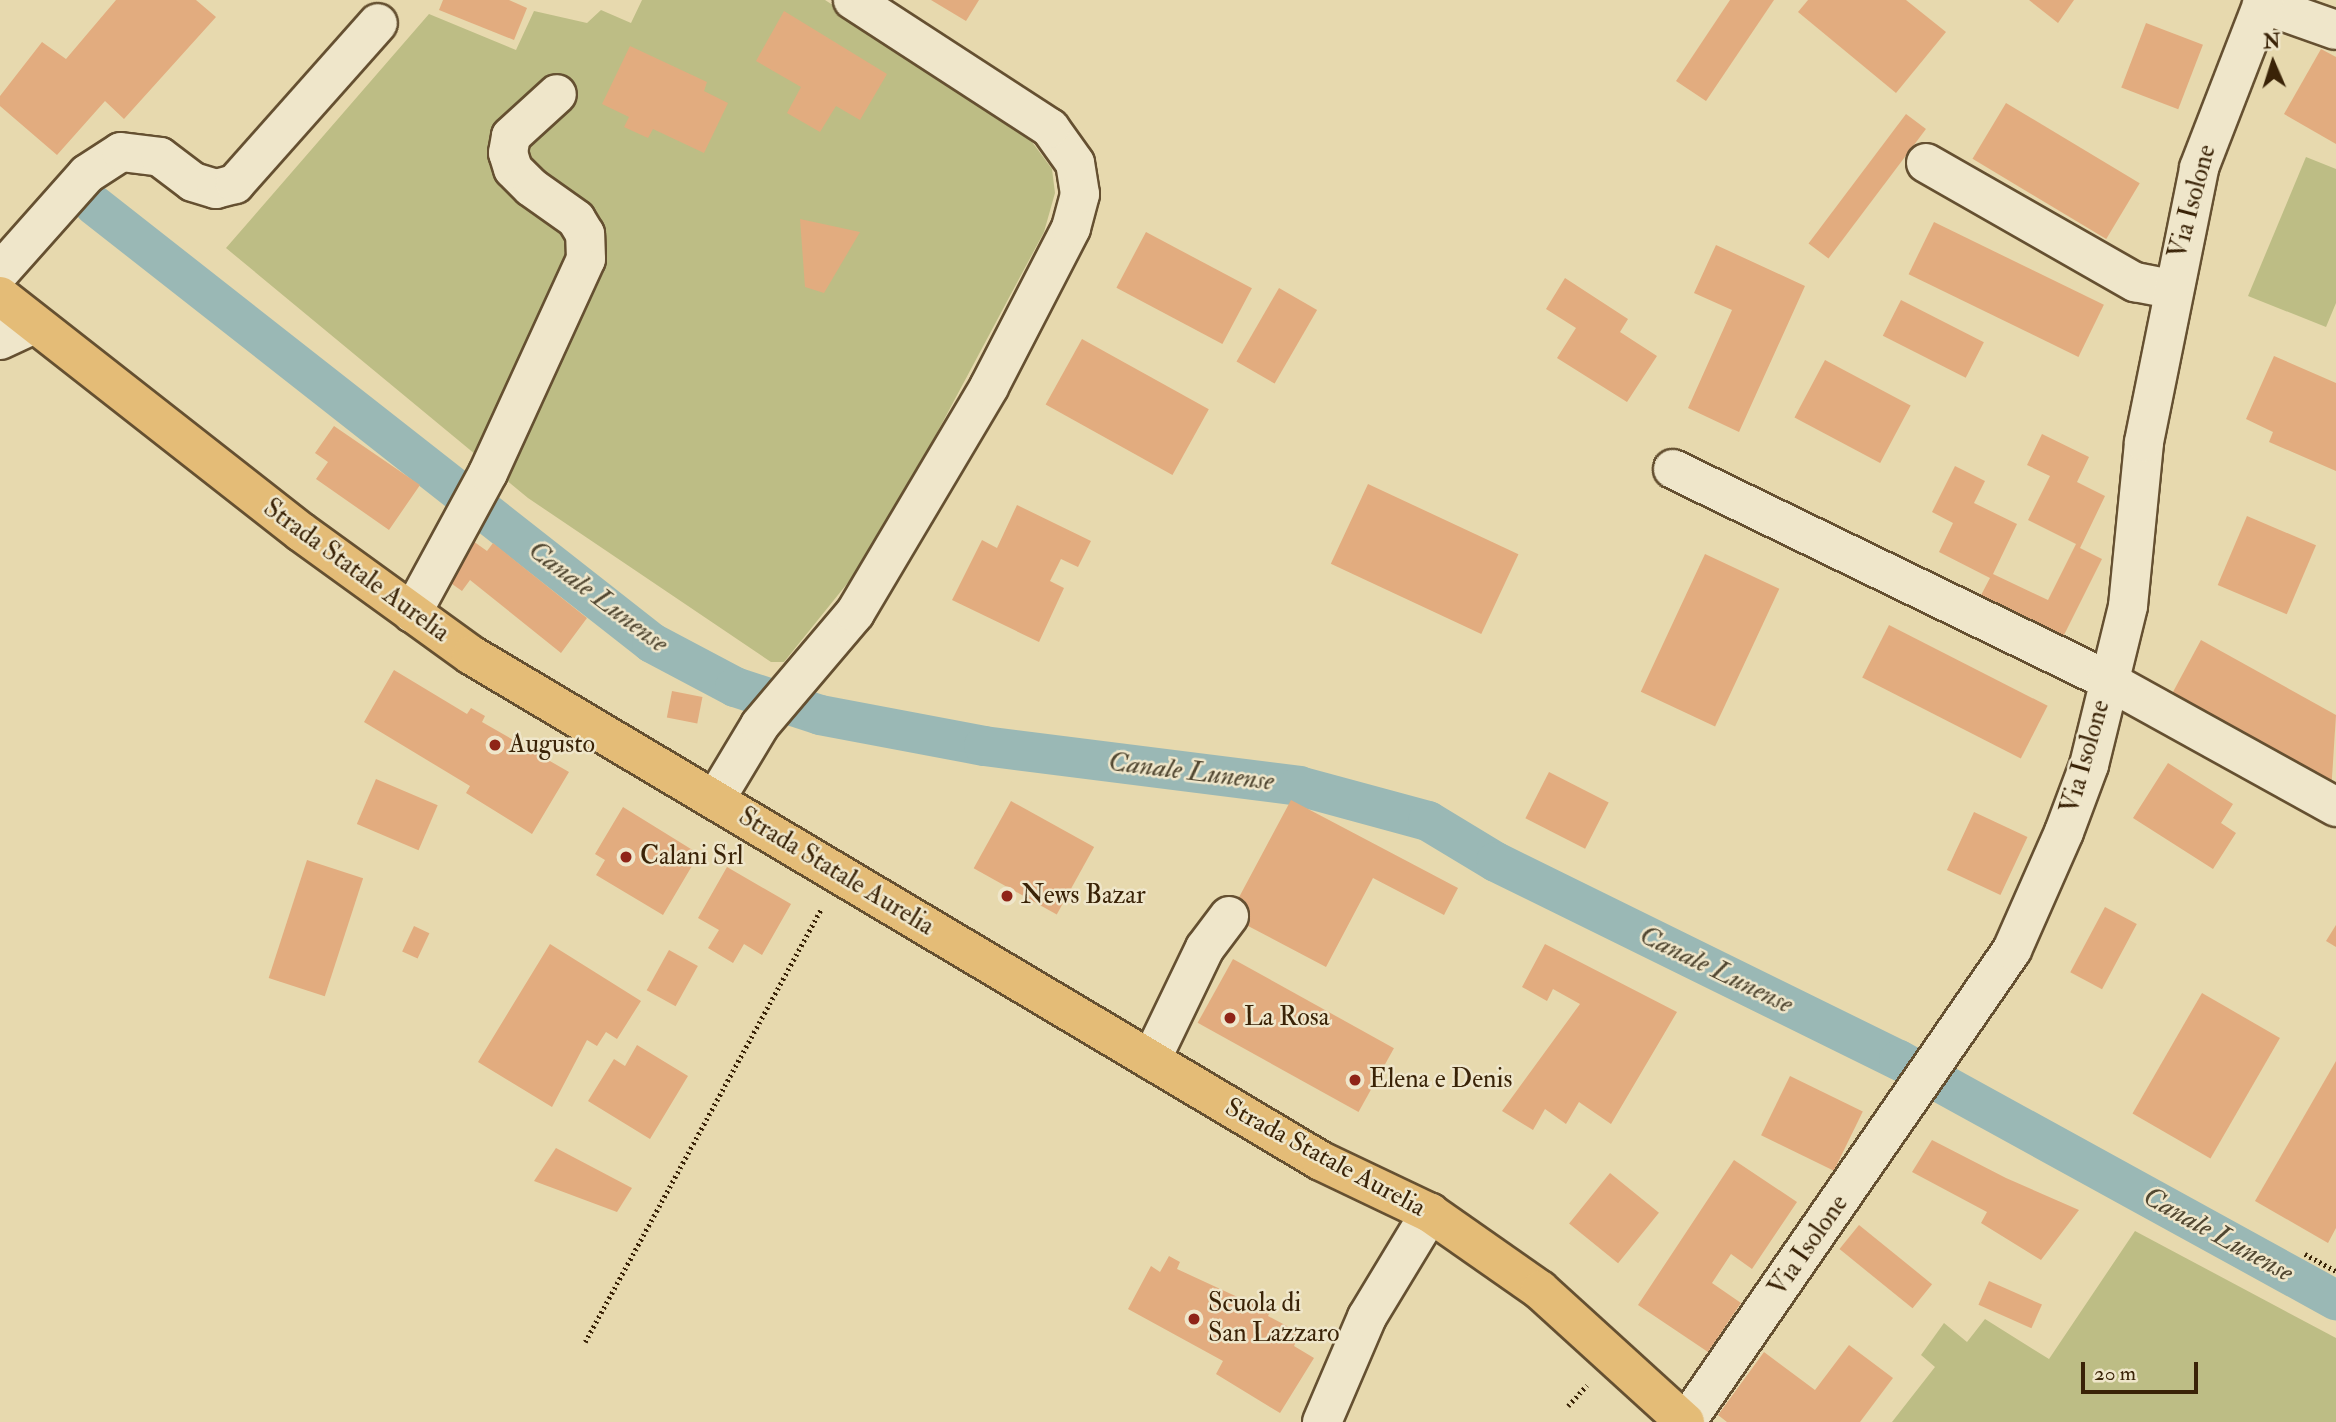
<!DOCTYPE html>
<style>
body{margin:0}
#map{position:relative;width:2336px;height:1422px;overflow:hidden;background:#e7d9ae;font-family:"IM FELL Double Pica",serif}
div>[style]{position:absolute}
.green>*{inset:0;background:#bdbd85}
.canal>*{height:40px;margin:-20px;padding:0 20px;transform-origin:20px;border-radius:20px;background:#9ab8b5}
.building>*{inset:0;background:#e2ac7f;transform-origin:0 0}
.path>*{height:4.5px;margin-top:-2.25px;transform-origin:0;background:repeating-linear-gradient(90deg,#3a2307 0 2px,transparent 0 5.5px)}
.roads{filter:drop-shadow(2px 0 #655031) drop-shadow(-2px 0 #655031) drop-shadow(0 2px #655031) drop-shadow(0 -2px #655031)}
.minor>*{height:38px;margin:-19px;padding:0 19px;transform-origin:19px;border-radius:19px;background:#efe6ca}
.major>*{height:38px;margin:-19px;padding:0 19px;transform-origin:19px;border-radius:19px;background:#e4bc77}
.dots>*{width:19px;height:19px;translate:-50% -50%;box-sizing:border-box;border:4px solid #efe6ca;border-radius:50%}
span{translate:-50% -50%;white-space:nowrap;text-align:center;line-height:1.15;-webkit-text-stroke:5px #efe6ca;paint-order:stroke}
.street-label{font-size:26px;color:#3a2307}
.poi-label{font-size:26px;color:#3a2307}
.left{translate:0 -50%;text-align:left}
.water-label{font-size:28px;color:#524832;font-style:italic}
.north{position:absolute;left:2238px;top:28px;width:70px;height:70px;-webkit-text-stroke:5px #efe6ca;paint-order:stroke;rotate:357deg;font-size:19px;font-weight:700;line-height:28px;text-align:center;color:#3a2307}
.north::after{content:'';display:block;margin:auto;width:24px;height:32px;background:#3a2307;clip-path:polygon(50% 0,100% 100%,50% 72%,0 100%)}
.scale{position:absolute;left:2081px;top:1362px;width:117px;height:32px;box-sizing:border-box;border:4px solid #3a2307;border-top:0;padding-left:9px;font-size:21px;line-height:24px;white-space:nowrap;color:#3a2307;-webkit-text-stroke:5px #efe6ca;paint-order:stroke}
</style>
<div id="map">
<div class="green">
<i style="clip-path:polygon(642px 0,825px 0,1021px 127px,1052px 169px,1055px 193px,1044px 232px,875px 549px,784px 662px,771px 662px,528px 498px,226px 248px,429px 14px,516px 50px,534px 11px,587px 23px,601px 10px,631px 23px)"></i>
<i style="clip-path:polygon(2306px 157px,2336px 169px,2336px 303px,2326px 327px,2248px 296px)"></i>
<i style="clip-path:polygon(2135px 1231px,2336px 1338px,2336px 1422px,1892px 1422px,1935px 1367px,1921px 1355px,1944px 1323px,1967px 1342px,1985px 1319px,2049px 1359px)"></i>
</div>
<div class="canal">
<i style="left:94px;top:205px;width:709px;rotate:38.13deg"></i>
<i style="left:652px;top:643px;width:94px;rotate:27.9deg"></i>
<i style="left:735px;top:687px;width:89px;rotate:18.2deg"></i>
<i style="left:820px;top:715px;width:167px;rotate:10.7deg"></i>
<i style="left:984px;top:746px;width:318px;rotate:7.2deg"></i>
<i style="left:1299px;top:786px;width:134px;rotate:15.2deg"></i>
<i style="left:1428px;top:821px;width:79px;rotate:31.1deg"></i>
<i style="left:1496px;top:862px;width:449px;rotate:26.2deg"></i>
<i style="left:1899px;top:1060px;width:499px;rotate:28.8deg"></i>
</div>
<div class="building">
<i style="clip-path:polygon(116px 0,196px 0,216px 17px,124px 119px,105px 101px,57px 155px,0 106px,0 96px,42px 42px,66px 59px)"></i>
<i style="clip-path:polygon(443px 0,509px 0,527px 8px,514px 40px,439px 10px)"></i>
<i style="clip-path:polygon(931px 0,979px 0,966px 21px)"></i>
<i style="clip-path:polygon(1730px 0,1774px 0,1706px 101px,1676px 81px)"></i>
<i style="clip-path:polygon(1808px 0,1906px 0,1946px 32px,1896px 93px,1798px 12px)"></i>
<i style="clip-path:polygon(2029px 0,2074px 0,2058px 23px)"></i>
<i style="clip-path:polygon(784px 11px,887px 74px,860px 120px,836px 106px,820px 132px,787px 113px,801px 87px,756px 61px)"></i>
<i style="left:2146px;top:23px;width:61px;height:69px;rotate:21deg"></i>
<i style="clip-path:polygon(630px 46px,707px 82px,704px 91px,728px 103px,704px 153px,653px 129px,648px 138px,624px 127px,629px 117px,602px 104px)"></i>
<i style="clip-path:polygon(2321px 49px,2336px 57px,2336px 144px,2284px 114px)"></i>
<i style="left:2006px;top:103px;width:156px;height:65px;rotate:31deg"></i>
<i style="left:1906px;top:114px;width:25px;height:162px;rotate:37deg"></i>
<i style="clip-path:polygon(800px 219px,860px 232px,824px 293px,805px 287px)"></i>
<i style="left:1934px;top:222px;width:189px;height:58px;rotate:26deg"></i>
<i style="left:1146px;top:232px;width:120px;height:63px;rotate:28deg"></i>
<i style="clip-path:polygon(1716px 245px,1805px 286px,1739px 432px,1688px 408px,1732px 310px,1694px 293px)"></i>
<i style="clip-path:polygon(1565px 278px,1628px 319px,1620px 332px,1657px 356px,1627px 402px,1557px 358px,1576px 328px,1546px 309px)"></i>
<i style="left:1279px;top:288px;width:44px;height:85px;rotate:30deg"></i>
<i style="left:1901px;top:300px;width:93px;height:40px;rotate:27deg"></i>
<i style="left:1082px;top:339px;width:145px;height:75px;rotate:29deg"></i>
<i style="clip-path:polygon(2274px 356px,2336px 383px,2336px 471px,2269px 442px,2273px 432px,2246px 419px)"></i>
<i style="left:1825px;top:360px;width:97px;height:65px;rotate:28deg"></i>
<i style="clip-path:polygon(334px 426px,420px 485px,389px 530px,316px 479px,328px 462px,315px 453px)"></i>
<i style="clip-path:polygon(2042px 434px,2089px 457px,2077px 482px,2105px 496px,2080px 548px,2102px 559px,2062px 639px,1979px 599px,1990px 578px,1939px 552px,1953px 523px,1932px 512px,1955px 466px,1985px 481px,1974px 503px,2017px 524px,1993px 574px,2048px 600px,2076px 544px,2028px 520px,2050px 476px,2027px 465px)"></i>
<i style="left:1368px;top:484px;width:166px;height:88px;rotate:25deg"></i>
<i style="clip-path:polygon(1017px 505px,1091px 541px,1078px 567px,1061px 559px,1050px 581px,1064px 588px,1039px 642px,952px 600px,982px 540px,997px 548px)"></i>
<i style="left:2247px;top:516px;width:75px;height:75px;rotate:23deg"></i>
<i style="clip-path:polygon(473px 541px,487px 551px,493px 543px,587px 618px,561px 653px,470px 580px,462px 591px,445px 579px)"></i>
<i style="left:1705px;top:554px;width:82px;height:152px;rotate:25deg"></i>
<i style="left:1889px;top:625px;width:178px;height:59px;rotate:27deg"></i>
<i style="clip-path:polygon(2201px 640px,2336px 715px,2331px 793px,2167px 703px)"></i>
<i style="clip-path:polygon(394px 670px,467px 714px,471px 708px,485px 716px,482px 722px,569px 772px,532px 834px,466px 793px,470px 786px,364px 722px)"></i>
<i style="left:672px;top:691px;width:31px;height:27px;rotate:11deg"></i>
<i style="clip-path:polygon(2168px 763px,2233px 804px,2221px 823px,2236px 833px,2213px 869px,2133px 818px)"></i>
<i style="left:1549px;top:772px;width:67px;height:52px;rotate:27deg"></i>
<i style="left:376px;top:779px;width:67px;height:49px;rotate:23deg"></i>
<i style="clip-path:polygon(1291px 800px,1458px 888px,1444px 915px,1373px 878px,1326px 967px,1229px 916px)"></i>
<i style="left:1011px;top:801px;width:95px;height:77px;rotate:29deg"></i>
<i style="clip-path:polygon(623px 807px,699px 854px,663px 915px,596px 875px,605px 860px,595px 854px)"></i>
<i style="left:1974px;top:812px;width:59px;height:64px;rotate:25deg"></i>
<i style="left:307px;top:860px;width:59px;height:124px;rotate:18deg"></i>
<i style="clip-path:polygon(727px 867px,791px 904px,762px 955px,744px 944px,733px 963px,708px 948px,719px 930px,698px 918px)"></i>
<i style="left:2105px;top:907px;width:36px;height:74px;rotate:28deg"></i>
<i style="clip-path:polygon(2336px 925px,2336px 947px,2326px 941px)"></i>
<i style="left:414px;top:926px;width:17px;height:28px;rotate:25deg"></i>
<i style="clip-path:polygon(550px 944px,641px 1001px,617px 1039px,606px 1032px,597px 1046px,587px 1040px,552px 1107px,478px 1062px)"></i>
<i style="clip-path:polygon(1545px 944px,1677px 1012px,1611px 1124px,1579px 1102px,1566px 1124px,1545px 1109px,1533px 1130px,1502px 1111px,1580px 1004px,1553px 989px,1547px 1001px,1522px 987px)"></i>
<i style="left:669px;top:950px;width:33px;height:46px;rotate:29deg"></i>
<i style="left:1233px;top:959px;width:184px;height:73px;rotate:29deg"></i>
<i style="left:2202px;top:993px;width:90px;height:139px;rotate:30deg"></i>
<i style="clip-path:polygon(637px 1045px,688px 1076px,650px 1139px,588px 1101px,614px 1059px,625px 1066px)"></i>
<i style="clip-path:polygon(2336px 1061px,2336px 1228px,2328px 1243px,2255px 1201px)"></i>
<i style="left:1790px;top:1076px;width:81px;height:66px;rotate:26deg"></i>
<i style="clip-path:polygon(1932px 1140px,2006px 1178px,2079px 1210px,2041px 1260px,1981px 1223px,1987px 1212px,1912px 1172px)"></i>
<i style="clip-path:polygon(556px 1148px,632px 1188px,617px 1212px,534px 1181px)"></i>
<i style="clip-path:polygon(1734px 1160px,1797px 1202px,1752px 1269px,1731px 1254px,1712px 1283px,1741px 1303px,1708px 1352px,1638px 1305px)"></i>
<i style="left:1610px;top:1173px;width:63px;height:65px;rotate:39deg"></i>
<i style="left:1859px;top:1225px;width:94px;height:31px;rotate:39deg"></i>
<i style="clip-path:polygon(1169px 1256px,1180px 1262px,1177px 1269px,1270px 1312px,1268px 1316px,1300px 1333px,1294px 1346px,1314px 1358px,1280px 1413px,1216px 1374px,1223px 1361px,1128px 1309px,1151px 1266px,1160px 1272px)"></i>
<i style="left:1989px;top:1281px;width:58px;height:26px;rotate:24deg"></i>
<i style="clip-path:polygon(1849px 1345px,1893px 1378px,1860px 1422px,1727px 1422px,1718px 1415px,1764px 1352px,1815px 1390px)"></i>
</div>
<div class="path">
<i style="left:2305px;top:1254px;width:35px;rotate:29deg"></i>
<i style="left:585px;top:1342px;width:493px;rotate:-61.4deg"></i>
<i style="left:1568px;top:1406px;width:28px;rotate:-48deg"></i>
</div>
<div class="roads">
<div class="minor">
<i style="left:2262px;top:4px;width:78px;rotate:19.4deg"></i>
<i style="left:1926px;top:163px;width:241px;rotate:29.7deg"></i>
<i style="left:2135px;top:282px;width:36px;rotate:11deg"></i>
<i style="left:0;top:272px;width:131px;rotate:-48.4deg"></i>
<i style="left:87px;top:174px;width:40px;rotate:-32.9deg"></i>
<i style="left:121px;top:152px;width:39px;rotate:7deg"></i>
<i style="left:160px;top:157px;width:41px;rotate:37.1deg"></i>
<i style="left:193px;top:182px;width:24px;rotate:17deg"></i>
<i style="left:216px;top:189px;width:20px;rotate:-15deg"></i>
<i style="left:235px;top:184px;width:215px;rotate:-48.4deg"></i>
<i style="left:0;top:340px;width:38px;rotate:-25deg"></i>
<i style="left:1673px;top:469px;width:483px;rotate:25.9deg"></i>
<i style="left:2107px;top:680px;width:262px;rotate:29deg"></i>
<i style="left:412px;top:613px;width:159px;rotate:-61.5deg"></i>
<i style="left:488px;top:473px;width:235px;rotate:-65.4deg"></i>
<i style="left:586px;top:259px;width:25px;rotate:-92deg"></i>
<i style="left:585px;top:234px;width:17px;rotate:-121deg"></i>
<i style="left:576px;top:219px;width:55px;rotate:-144.6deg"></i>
<i style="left:531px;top:187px;width:25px;rotate:-135deg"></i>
<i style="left:513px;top:169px;width:17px;rotate:-107deg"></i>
<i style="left:508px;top:153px;width:17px;rotate:-80deg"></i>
<i style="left:511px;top:136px;width:62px;rotate:-42.4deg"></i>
<i style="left:715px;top:800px;width:87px;rotate:-59deg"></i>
<i style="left:760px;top:725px;width:147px;rotate:-49.7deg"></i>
<i style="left:855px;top:613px;width:263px;rotate:-59.3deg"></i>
<i style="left:989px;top:387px;width:179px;rotate:-62.7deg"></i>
<i style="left:1071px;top:228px;width:35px;rotate:-75deg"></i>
<i style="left:1080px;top:194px;width:31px;rotate:-99deg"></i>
<i style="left:1075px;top:163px;width:43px;rotate:-125.5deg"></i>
<i style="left:1050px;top:128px;width:235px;rotate:-147deg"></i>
<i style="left:1151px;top:1060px;width:124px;rotate:-64.3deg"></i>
<i style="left:1205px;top:948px;width:40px;rotate:-53deg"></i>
<i style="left:1322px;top:1422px;width:114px;rotate:-66.8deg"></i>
<i style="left:1367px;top:1317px;width:122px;rotate:-58.8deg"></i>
<i style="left:1686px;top:1422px;width:574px;rotate:-55.37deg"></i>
<i style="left:2012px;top:950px;width:129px;rotate:-66.2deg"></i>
<i style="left:2064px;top:832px;width:72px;rotate:-69.5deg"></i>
<i style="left:2089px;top:765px;width:164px;rotate:-76.2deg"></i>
<i style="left:2128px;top:606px;width:165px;rotate:-84.4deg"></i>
<i style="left:2144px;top:442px;width:279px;rotate:-78.6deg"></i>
<i style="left:2199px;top:168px;width:180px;rotate:-68.8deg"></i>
</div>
<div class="major">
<i style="left:0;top:296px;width:382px;rotate:38.1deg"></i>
<i style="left:301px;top:532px;width:210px;rotate:35.9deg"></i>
<i style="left:471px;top:655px;width:989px;rotate:30.77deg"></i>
<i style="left:1321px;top:1161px;width:121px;rotate:25.5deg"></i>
<i style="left:1430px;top:1213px;width:134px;rotate:35deg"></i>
<i style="left:1540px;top:1290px;width:196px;rotate:42.3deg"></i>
</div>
</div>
<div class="dots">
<i style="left:495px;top:745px;background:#8f2418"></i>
<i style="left:626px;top:857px;background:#8f2418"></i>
<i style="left:1007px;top:896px;background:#8f2418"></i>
<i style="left:1230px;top:1018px;background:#8f2418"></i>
<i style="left:1355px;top:1080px;background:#8f2418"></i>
<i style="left:1194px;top:1319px;background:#8f2418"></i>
</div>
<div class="street-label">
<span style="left:2193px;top:202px;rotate:-75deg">Via Isolone</span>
<span style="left:356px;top:571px;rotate:36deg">Strada Statale Aurelia</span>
<span style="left:2086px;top:757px;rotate:-74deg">Via Isolone</span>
<span style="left:836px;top:872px;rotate:31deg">Strada Statale Aurelia</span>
<span style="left:1325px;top:1158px;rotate:28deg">Strada Statale Aurelia</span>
<span style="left:1809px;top:1246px;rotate:-55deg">Via Isolone</span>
</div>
<div class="poi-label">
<span class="left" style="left:509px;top:745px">Augusto</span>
<span class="left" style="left:640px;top:857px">Calani Srl</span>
<span class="left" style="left:1021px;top:896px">News Bazar</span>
<span class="left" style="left:1244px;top:1018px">La Rosa</span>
<span class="left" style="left:1369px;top:1080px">Elena e Denis</span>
<span class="left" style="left:1208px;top:1319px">Scuola di<br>San Lazzaro</span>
</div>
<div class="water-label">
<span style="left:598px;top:597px;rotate:37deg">Canale Lunense</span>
<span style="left:1191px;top:772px;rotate:7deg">Canale Lunense</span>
<span style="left:1716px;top:970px;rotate:26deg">Canale Lunense</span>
<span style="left:2218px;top:1235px;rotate:29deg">Canale Lunense</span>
</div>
<div class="north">N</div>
<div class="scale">20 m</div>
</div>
